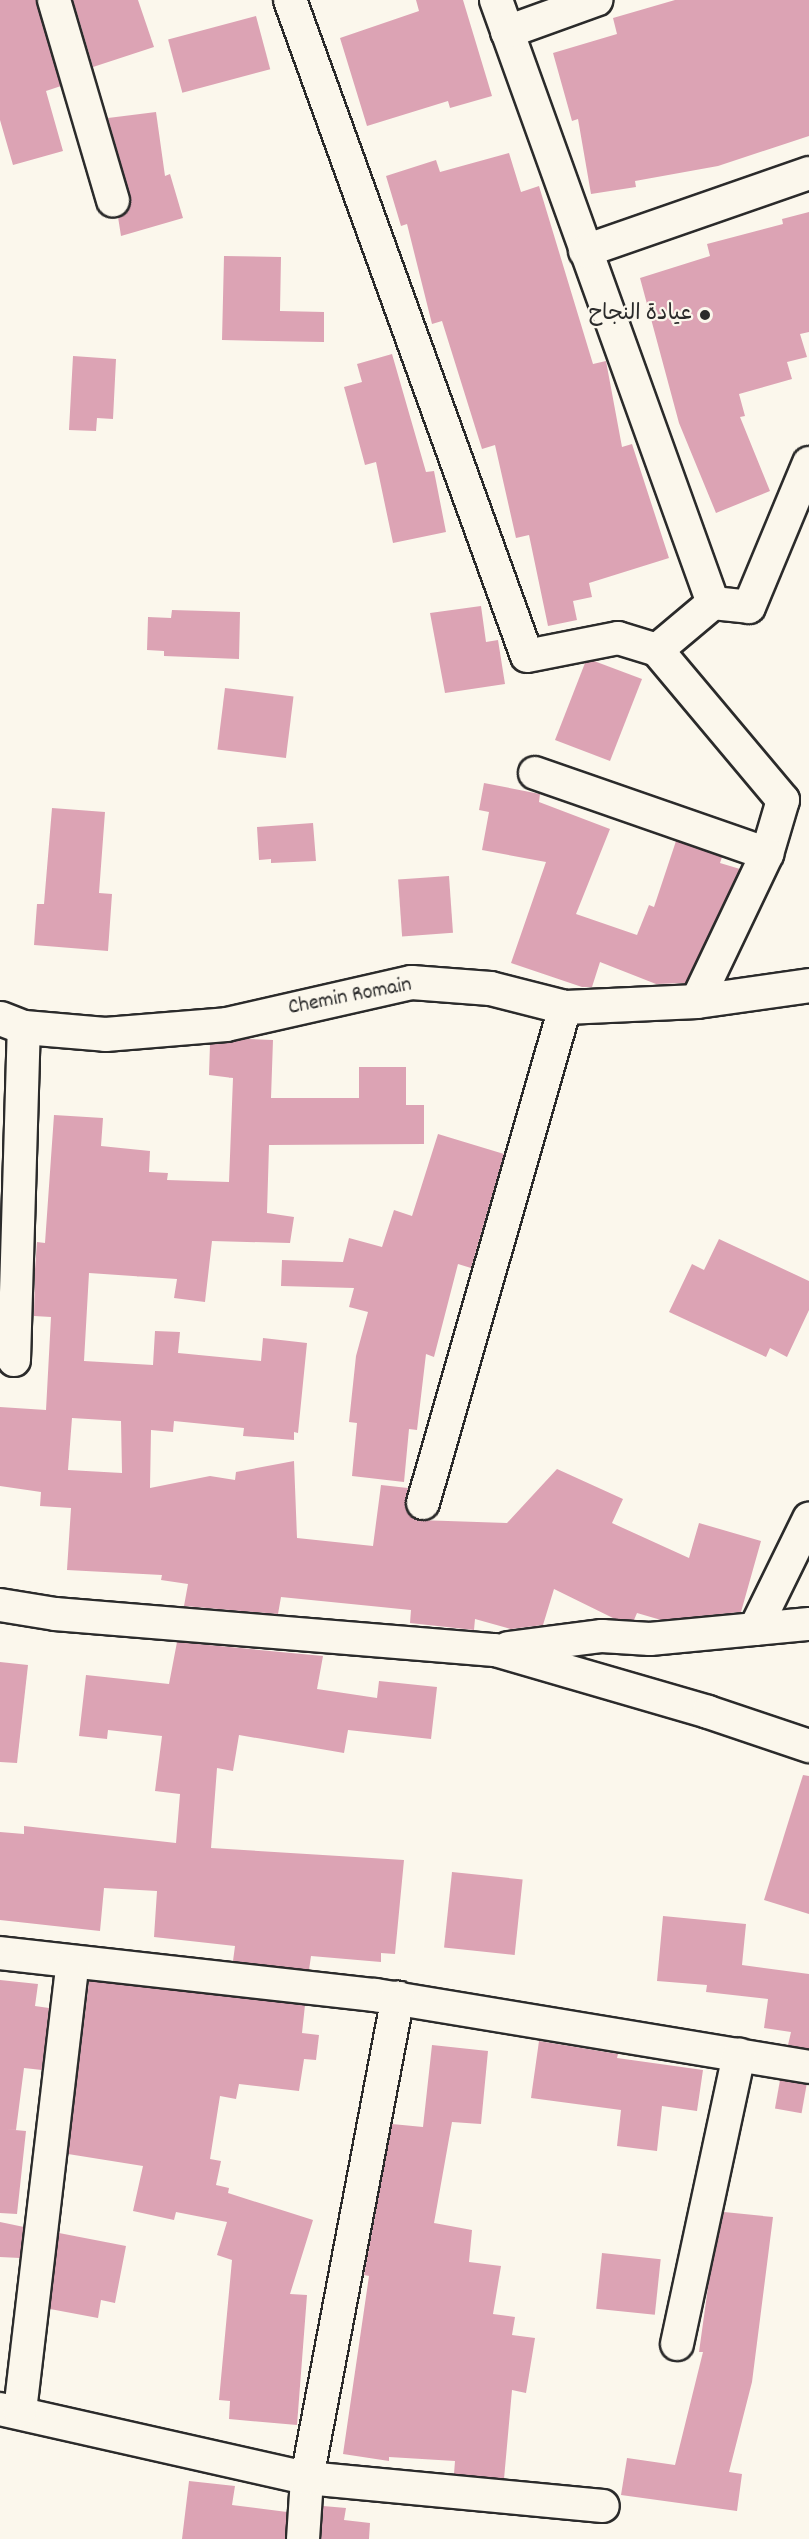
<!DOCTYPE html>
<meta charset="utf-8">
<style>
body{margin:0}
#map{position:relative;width:809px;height:2539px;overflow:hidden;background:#fbf7ec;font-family:Dekko,"Playpen Sans Arabic",sans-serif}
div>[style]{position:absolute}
.building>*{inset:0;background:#dca3b4;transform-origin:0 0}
.roads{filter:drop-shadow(2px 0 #2b2b2b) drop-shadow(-2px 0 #2b2b2b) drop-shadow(0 2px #2b2b2b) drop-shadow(0 -2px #2b2b2b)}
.street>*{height:32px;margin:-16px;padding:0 16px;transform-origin:16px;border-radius:16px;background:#fbf7ec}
.secondary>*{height:33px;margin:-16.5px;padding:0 16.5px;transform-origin:16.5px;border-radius:16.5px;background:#fbf7ec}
.dots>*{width:16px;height:16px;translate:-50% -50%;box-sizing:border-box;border:3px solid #fbf7ec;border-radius:50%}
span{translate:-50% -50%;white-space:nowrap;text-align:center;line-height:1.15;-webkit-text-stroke:4.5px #fbf7ec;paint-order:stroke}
.poi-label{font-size:22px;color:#2b2b2b}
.right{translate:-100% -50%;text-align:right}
.street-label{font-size:22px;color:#2b2b2b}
</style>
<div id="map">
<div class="building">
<i style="clip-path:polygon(0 0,37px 0,61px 86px,46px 91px,63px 151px,13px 165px,0 120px)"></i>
<i style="clip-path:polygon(73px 0,138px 0,154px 47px,93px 67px)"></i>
<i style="clip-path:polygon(416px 0,463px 0,492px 96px,450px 108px,448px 101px,367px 126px,340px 38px,419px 11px)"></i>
<i style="clip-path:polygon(675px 0,809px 0,809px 136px,718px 166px,635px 181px,636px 187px,591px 194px,578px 119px,572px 121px,553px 53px,617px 34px,613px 18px)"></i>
<i style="left:256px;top:16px;width:55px;height:91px;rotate:75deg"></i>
<i style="clip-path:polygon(156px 112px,165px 176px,170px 174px,183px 218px,121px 236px,118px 217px,126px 212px,130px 195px,108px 118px)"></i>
<i style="clip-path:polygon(509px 153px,521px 192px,539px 186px,593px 364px,606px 361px,622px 447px,632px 444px,669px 558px,589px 583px,592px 597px,573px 601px,577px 620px,548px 626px,529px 535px,516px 538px,495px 445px,482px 449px,442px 321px,432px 324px,407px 224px,401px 226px,386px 176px,436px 160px,440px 172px)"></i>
<i style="clip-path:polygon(809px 212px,809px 332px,800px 334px,807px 357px,787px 362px,792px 379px,739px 394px,745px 416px,740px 417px,770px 491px,716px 513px,679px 423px,640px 278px,710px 256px,707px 244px,783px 224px,782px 219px)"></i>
<i style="clip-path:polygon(224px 256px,281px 257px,280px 311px,324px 312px,324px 342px,222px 340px)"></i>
<i style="clip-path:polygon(392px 354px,426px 472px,434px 471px,446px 532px,393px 543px,376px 462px,365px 465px,344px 387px,362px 382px,357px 364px)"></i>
<i style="clip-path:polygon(73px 356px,116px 359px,113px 419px,97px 418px,96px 431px,69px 430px)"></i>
<i style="clip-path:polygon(481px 606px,486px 642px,498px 640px,505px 684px,445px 693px,430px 613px)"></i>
<i style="clip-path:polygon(172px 610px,240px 612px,239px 659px,164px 656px,164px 651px,147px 650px,148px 617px,171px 618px)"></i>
<i style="clip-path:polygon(594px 661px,642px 679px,610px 761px,555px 740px,585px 663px)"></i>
<i style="left:225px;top:688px;width:69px;height:62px;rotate:7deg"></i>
<i style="clip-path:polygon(484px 783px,540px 794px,539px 802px,610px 829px,576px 914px,637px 935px,649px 905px,654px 907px,676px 841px,722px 857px,720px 863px,740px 869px,686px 983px,656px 984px,600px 962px,592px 987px,582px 987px,511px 963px,546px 862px,482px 850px,489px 812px,479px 810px)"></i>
<i style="clip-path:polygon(52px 808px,105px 812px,99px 893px,112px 894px,108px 951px,34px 945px,37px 904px,44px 904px)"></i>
<i style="clip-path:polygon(313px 823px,316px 861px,271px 863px,271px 859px,259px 860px,257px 827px)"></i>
<i style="left:449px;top:876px;width:57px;height:51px;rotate:86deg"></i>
<i style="clip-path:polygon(evenodd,247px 1039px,273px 1040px,271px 1098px,359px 1098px,359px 1067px,406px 1067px,406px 1105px,424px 1105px,424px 1144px,269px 1145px,267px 1213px,294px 1217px,290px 1243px,212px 1241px,205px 1302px,174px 1298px,177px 1279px,89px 1273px,84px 1361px,153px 1365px,155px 1331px,180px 1332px,178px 1353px,261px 1361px,263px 1338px,307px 1343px,298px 1433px,294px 1432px,294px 1440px,243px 1436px,244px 1428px,174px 1421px,173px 1432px,151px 1430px,150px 1488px,210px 1476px,235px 1480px,236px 1472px,294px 1461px,297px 1538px,373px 1546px,381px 1485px,408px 1488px,406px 1508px,418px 1520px,507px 1523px,557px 1469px,623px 1499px,612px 1523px,689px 1558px,699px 1523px,761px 1541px,741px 1612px,661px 1620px,637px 1613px,634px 1620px,615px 1619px,554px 1589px,543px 1625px,511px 1629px,475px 1619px,474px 1630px,410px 1623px,411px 1610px,281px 1597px,278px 1614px,184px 1606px,188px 1584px,161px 1580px,162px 1575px,67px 1570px,71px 1508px,40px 1506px,41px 1492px,0 1486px,0 1407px,46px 1410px,51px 1317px,34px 1316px,35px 1269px,37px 1242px,45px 1243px,54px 1115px,103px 1118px,101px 1146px,150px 1151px,149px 1172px,168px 1173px,167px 1180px,229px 1182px,233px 1078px,209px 1075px,210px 1044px,247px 1039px,72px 1418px,121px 1421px,122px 1473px,68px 1470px,72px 1418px)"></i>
<i style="clip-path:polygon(438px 1134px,504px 1154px,471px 1268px,458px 1264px,434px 1357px,426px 1354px,417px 1430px,409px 1429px,404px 1482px,352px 1476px,357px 1423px,349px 1422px,356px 1356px,368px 1312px,349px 1307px,354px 1288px,281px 1286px,282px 1260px,343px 1262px,349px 1238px,382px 1247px,394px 1210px,412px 1216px)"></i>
<i style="clip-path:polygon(719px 1239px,809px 1281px,809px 1310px,787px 1357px,770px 1348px,766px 1357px,669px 1312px,692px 1264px,704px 1270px)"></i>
<i style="clip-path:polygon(177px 1642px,323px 1656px,317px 1689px,377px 1698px,379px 1681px,437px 1687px,431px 1739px,348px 1730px,344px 1753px,239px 1735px,233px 1771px,217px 1768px,211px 1848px,404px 1860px,395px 1954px,381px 1953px,381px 1962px,311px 1956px,309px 1970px,233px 1961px,235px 1946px,154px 1937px,157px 1891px,104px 1888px,100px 1931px,0 1920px,0 1832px,24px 1834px,24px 1826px,176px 1843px,180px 1794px,155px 1791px,162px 1736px,108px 1730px,107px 1739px,79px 1736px,86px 1675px,169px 1684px)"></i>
<i style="clip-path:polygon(0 1662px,28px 1665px,17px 1763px,0 1762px)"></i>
<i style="clip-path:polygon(803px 1775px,809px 1776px,809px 1914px,764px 1900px)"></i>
<i style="left:452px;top:1872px;width:71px;height:76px;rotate:6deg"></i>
<i style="clip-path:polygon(663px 1916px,746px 1924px,742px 1965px,809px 1974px,809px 2049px,788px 2045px,791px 2032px,764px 2028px,768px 1999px,706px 1992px,707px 1985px,657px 1981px)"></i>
<i style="clip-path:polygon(0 1980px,38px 1984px,35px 2006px,49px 2008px,42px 2070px,24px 2068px,16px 2130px,4px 2129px,26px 2131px,17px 2214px,0 2213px)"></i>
<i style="clip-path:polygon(89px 1981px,305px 2005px,302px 2033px,319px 2035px,316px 2060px,304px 2059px,299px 2091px,239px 2084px,236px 2099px,220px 2096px,210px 2159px,221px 2161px,216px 2185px,229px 2188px,228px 2193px,313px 2220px,290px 2294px,307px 2295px,297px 2425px,229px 2419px,230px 2401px,219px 2400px,232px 2260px,217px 2255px,227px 2222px,176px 2212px,174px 2220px,133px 2211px,143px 2166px,68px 2154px)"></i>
<i style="clip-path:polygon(539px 2041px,618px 2054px,617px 2058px,703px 2070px,697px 2111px,662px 2106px,657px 2151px,617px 2146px,621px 2110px,531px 2098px)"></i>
<i style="clip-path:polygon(432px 2045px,488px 2051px,481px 2124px,452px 2122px,434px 2223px,472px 2230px,469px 2262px,501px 2266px,493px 2314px,515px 2317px,512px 2335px,535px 2338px,526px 2393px,512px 2390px,504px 2479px,454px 2474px,455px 2461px,389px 2457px,389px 2461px,343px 2454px,369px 2276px,364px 2275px,392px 2124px,423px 2127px)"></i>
<i style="left:780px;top:2080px;width:27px;height:29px;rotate:10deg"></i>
<i style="clip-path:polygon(724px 2212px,773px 2217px,752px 2382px,729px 2472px,742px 2474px,737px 2511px,621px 2495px,627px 2458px,675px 2465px,703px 2352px,699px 2352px,709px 2280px)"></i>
<i style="clip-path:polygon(0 2222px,24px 2227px,20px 2258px,0 2257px)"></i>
<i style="clip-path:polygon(59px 2233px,126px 2246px,115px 2303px,101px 2300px,98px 2318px,50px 2309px)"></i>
<i style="left:602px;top:2253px;width:59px;height:56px;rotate:6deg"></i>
<i style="clip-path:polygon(189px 2481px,235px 2486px,232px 2505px,287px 2512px,285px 2539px,182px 2539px)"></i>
<i style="clip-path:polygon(323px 2506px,346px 2508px,344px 2520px,370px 2523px,369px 2539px,321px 2539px)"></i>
</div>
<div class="roads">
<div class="street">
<i style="left:54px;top:0;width:209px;rotate:73.6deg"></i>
<i style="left:290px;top:0;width:697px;rotate:70.14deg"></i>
<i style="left:527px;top:656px;width:93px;rotate:-11.2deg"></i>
<i style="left:618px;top:638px;width:41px;rotate:17.1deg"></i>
<i style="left:657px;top:650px;width:73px;rotate:-40deg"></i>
<i style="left:713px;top:603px;width:36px;rotate:6deg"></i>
<i style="left:749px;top:607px;width:156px;rotate:-67.4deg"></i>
<i style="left:496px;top:0;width:641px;rotate:70.21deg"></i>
<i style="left:507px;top:32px;width:95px;rotate:-19.8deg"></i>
<i style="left:585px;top:251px;width:237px;rotate:-19.2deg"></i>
<i style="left:657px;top:650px;width:196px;rotate:50deg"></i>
<i style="left:783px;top:800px;width:56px;rotate:106.5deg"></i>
<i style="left:767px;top:854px;width:163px;rotate:115.5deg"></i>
<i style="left:535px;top:773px;width:246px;rotate:19.2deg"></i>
<i style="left:14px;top:1360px;width:333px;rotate:-88.3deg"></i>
<i style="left:423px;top:1503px;width:516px;rotate:-74.02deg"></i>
<i style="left:0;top:1605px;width:56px;rotate:9.3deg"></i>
<i style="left:55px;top:1614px;width:441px;rotate:4.7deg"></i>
<i style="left:495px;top:1650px;width:222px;rotate:16.2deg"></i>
<i style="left:708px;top:1712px;width:107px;rotate:18.6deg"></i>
<i style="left:755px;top:1629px;width:123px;rotate:-63.9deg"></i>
<i style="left:508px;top:1648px;width:95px;rotate:-7.3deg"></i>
<i style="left:602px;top:1636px;width:48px;rotate:3.6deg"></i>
<i style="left:650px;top:1639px;width:160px;rotate:-5.4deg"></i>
<i style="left:0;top:1953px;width:377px;rotate:6.4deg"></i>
<i style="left:375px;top:1995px;width:440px;rotate:9.4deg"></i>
<i style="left:677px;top:2344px;width:296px;rotate:-77.9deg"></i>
<i style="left:0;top:2409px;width:315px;rotate:12.7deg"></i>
<i style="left:307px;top:2478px;width:297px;rotate:5.4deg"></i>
<i style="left:20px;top:2411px;width:452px;rotate:-83.3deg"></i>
<i style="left:303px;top:2539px;width:61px;rotate:-86.2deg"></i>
<i style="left:307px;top:2478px;width:489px;rotate:-79.3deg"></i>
</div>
<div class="secondary">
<i style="left:0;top:1018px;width:26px;rotate:21deg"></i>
<i style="left:24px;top:1027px;width:81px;rotate:4.9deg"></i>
<i style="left:105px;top:1034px;width:121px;rotate:-4.7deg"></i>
<i style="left:226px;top:1024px;width:190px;rotate:-12.8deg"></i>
<i style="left:411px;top:982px;width:79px;rotate:4.3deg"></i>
<i style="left:490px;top:988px;width:77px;rotate:14.2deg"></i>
<i style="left:565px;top:1007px;width:132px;rotate:-2.6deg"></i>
<i style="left:697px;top:1001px;width:113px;rotate:-8.1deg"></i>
</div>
</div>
<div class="dots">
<i style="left:705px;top:315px;background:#2b2b2b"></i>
</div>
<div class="poi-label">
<span class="right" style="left:692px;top:315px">عيادة النجاح</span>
</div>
<div class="street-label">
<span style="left:350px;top:997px;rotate:-11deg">Chemin Romain</span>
</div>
</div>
